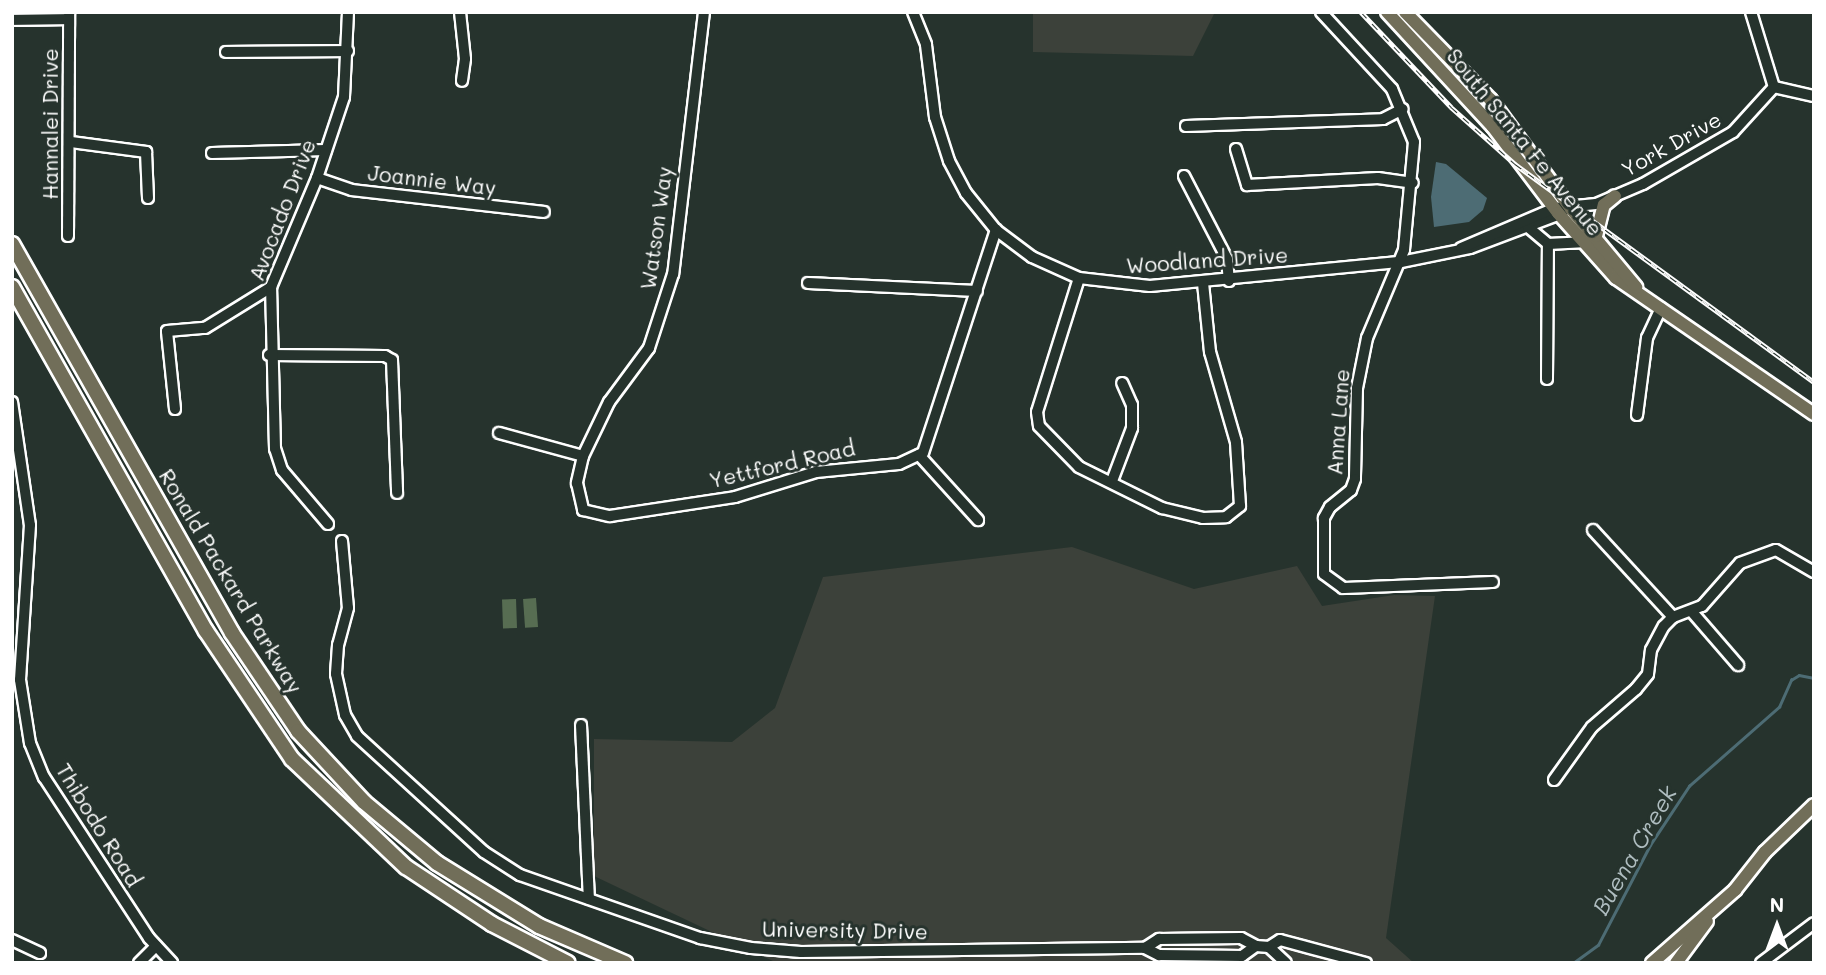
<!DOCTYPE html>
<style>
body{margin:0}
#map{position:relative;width:1826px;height:975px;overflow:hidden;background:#26332d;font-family:Mali,sans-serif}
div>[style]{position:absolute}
.built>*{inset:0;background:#3c413a}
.green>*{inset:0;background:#576d52;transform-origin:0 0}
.water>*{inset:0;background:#4d6c74}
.stream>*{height:2.5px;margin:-1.25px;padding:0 1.25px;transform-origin:1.25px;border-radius:1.25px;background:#4d6c74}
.roads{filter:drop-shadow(2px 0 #fff) drop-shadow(-2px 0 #fff) drop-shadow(0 2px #fff) drop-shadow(0 -2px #fff)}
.minor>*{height:10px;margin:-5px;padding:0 5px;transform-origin:5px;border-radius:5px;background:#26332d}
.major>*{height:12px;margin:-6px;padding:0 6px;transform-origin:6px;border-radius:6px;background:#716e59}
.highway>*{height:14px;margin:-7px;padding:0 7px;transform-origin:7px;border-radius:7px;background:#716e59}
.rail>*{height:5px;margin-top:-2.5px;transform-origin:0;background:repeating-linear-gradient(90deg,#26332d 0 8px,#fff 0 16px);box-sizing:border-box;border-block:2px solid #fff}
span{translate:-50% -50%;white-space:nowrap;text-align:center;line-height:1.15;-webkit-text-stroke:6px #26332d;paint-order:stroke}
.street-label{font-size:21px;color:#fff}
.water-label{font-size:23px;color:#afbdc0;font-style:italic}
.frame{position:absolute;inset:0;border:14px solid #fff;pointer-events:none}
.north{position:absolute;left:1742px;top:891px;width:70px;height:70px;-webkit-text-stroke:5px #26332d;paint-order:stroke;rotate:0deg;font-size:19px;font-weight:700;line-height:28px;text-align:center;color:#fff}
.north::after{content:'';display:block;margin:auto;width:24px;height:32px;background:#fff;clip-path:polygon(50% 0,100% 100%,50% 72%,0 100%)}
</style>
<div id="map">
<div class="built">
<i style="clip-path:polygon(1033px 12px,1215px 12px,1193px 56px,1033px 52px)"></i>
<i style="clip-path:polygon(1072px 547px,1194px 589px,1297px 566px,1322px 606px,1394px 595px,1435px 596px,1386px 938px,1414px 963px,777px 963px,594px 876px,594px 739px,732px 742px,775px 708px,823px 577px)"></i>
</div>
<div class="green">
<i style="left:536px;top:598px;width:29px;height:13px;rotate:86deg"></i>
<i style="left:516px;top:599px;width:29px;height:14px;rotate:88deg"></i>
</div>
<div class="water">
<i style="clip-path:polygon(1436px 162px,1446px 164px,1487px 198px,1483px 210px,1469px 222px,1434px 227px,1431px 197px)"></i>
</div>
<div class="stream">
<i style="left:1573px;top:963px;width:31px;rotate:-36deg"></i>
<i style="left:1598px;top:945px;width:113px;rotate:-62.5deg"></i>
<i style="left:1650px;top:845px;width:71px;rotate:-56.5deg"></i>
<i style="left:1689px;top:786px;width:120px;rotate:-41.3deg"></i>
<i style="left:1779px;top:707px;width:30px;rotate:-66deg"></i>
<i style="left:1791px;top:680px;width:9px;rotate:-32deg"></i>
<i style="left:1799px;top:675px;width:15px;rotate:11deg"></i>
</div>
<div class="roads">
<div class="minor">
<i style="left:460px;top:12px;width:47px;rotate:83.9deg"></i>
<i style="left:465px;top:59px;width:22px;rotate:98deg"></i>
<i style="left:704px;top:12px;width:264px;rotate:96.7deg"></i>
<i style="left:673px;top:274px;width:78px;rotate:108deg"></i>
<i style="left:649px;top:348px;width:67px;rotate:126.5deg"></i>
<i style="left:609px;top:402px;width:60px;rotate:115.7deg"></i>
<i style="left:583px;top:456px;width:28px;rotate:103deg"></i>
<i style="left:577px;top:483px;width:28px;rotate:77deg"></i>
<i style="left:583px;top:510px;width:28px;rotate:13deg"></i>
<i style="left:610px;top:516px;width:126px;rotate:-8.6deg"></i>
<i style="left:735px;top:497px;width:85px;rotate:-17.2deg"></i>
<i style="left:816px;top:472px;width:83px;rotate:-5.5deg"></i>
<i style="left:899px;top:464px;width:26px;rotate:-25deg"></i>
<i style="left:923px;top:453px;width:235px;rotate:-71.9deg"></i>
<i style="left:913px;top:12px;width:35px;rotate:68deg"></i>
<i style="left:926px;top:45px;width:73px;rotate:82.9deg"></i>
<i style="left:935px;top:117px;width:46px;rotate:72.3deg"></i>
<i style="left:949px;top:161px;width:36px;rotate:62deg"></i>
<i style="left:966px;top:193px;width:48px;rotate:51deg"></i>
<i style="left:996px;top:230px;width:45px;rotate:36.9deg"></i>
<i style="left:1032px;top:257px;width:51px;rotate:24.1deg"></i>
<i style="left:1079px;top:278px;width:71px;rotate:6.4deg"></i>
<i style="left:1150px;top:286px;width:252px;rotate:-5.5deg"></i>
<i style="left:1401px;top:262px;width:70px;rotate:-11.5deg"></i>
<i style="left:1470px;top:248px;width:99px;rotate:-20.6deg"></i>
<i style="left:1321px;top:12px;width:105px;rotate:47.3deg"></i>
<i style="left:1392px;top:89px;width:57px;rotate:67.5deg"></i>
<i style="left:1414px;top:142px;width:108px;rotate:95.3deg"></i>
<i style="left:1404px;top:250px;width:95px;rotate:112.8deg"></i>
<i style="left:1367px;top:338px;width:51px;rotate:101.3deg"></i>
<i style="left:1357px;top:388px;width:91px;rotate:91.3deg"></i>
<i style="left:1355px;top:479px;width:12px;rotate:110deg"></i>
<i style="left:1351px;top:490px;width:27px;rotate:141deg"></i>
<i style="left:1330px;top:507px;width:13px;rotate:119deg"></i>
<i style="left:1324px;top:518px;width:56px;rotate:90deg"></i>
<i style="left:1324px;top:574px;width:24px;rotate:36deg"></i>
<i style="left:1343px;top:588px;width:150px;rotate:-2.3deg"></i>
<i style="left:1751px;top:12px;width:78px;rotate:73deg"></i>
<i style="left:12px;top:20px;width:57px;rotate:-1deg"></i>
<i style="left:226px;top:52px;width:122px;rotate:-0.5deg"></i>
<i style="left:1774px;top:87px;width:41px;rotate:12.7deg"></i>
<i style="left:1186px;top:126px;width:197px;rotate:-2deg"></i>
<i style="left:1383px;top:119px;width:22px;rotate:-27deg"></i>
<i style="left:71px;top:142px;width:76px;rotate:7.6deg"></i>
<i style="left:146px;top:152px;width:46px;rotate:87.5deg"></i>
<i style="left:1236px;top:149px;width:38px;rotate:73deg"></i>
<i style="left:1247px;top:185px;width:131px;rotate:-3.1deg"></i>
<i style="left:1378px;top:178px;width:35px;rotate:8deg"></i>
<i style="left:212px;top:153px;width:114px;rotate:-1.5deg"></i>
<i style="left:1184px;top:176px;width:93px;rotate:62.6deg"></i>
<i style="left:1227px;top:259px;width:22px;rotate:85deg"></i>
<i style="left:317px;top:178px;width:37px;rotate:19deg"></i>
<i style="left:352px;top:190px;width:193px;rotate:6.5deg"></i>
<i style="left:1528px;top:227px;width:26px;rotate:40deg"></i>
<i style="left:68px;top:236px;width:224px;rotate:-89.7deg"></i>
<i style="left:1461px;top:248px;width:102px;rotate:-23.1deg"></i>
<i style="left:1555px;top:208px;width:41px;rotate:-5.6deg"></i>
<i style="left:1596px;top:204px;width:51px;rotate:-23.1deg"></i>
<i style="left:1643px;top:184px;width:104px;rotate:-30deg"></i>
<i style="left:1733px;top:132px;width:61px;rotate:-47.7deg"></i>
<i style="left:1079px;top:278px;width:140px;rotate:107.4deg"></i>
<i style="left:1037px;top:412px;width:14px;rotate:82deg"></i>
<i style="left:1039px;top:426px;width:57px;rotate:45.7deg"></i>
<i style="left:1079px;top:467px;width:93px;rotate:26.3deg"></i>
<i style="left:1162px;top:508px;width:42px;rotate:13.7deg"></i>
<i style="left:1203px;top:518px;width:23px;rotate:-2deg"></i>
<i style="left:1226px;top:517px;width:18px;rotate:-38deg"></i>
<i style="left:1240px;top:506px;width:64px;rotate:-93.6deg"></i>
<i style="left:1236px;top:442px;width:94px;rotate:-106.1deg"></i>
<i style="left:1210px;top:352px;width:69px;rotate:-95.8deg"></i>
<i style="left:808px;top:283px;width:169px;rotate:2.7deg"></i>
<i style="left:269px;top:355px;width:116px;rotate:0.5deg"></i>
<i style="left:385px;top:356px;width:8px;rotate:30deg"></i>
<i style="left:392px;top:360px;width:133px;rotate:87.8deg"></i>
<i style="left:1547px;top:379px;width:135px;rotate:-89.6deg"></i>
<i style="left:1548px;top:244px;width:34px;rotate:-3deg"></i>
<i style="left:12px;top:402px;width:124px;rotate:81.7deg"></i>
<i style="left:30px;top:525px;width:155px;rotate:93.7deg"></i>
<i style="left:20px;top:680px;width:64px;rotate:81deg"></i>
<i style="left:30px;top:743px;width:37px;rotate:68deg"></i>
<i style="left:44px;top:777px;width:192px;rotate:56.9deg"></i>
<i style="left:149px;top:938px;width:34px;rotate:47deg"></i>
<i style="left:175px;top:409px;width:78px;rotate:-95.9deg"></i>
<i style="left:167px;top:331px;width:38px;rotate:-5deg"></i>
<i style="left:205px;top:328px;width:78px;rotate:-31.8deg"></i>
<i style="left:1637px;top:415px;width:78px;rotate:-82.6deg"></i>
<i style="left:1647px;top:338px;width:33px;rotate:-65deg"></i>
<i style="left:499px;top:433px;width:87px;rotate:15.3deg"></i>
<i style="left:919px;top:455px;width:88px;rotate:47.8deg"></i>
<i style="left:1112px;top:481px;width:57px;rotate:-69.3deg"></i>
<i style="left:1132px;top:428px;width:23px;rotate:-90deg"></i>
<i style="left:1132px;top:405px;width:24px;rotate:-114deg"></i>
<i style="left:328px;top:524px;width:71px;rotate:-130.4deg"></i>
<i style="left:282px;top:470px;width:22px;rotate:-108deg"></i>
<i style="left:275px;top:449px;width:162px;rotate:-91.4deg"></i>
<i style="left:271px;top:287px;width:118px;rotate:-67.1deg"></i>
<i style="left:317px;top:178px;width:85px;rotate:-71.6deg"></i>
<i style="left:344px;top:97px;width:85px;rotate:-87.3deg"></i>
<i style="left:1593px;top:530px;width:118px;rotate:47.4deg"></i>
<i style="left:342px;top:541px;width:67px;rotate:84.9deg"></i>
<i style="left:348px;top:608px;width:38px;rotate:105deg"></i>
<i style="left:338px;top:645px;width:29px;rotate:94deg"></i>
<i style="left:336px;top:674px;width:42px;rotate:77.6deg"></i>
<i style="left:345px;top:715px;width:24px;rotate:60deg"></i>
<i style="left:357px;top:736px;width:172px;rotate:42.4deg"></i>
<i style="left:484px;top:852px;width:43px;rotate:32.6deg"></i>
<i style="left:520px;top:875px;width:191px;rotate:19.3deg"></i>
<i style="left:700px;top:938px;width:52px;rotate:11.1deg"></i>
<i style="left:751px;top:948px;width:50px;rotate:4.6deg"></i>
<i style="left:801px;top:952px;width:344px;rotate:-0.7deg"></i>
<i style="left:1145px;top:948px;width:16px;rotate:27deg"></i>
<i style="left:1159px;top:955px;width:83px;rotate:0.7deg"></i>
<i style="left:1242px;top:956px;width:17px;rotate:-36deg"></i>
<i style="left:1693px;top:613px;width:69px;rotate:49.1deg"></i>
<i style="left:581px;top:725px;width:174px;rotate:87.4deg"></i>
<i style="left:1554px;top:780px;width:65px;rotate:-54.4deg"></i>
<i style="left:1592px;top:727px;width:58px;rotate:-40.8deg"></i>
<i style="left:1636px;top:689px;width:19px;rotate:-51deg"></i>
<i style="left:1648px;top:674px;width:24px;rotate:-83deg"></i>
<i style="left:1651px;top:650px;width:27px;rotate:-62deg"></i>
<i style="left:1664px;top:626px;width:13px;rotate:-45deg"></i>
<i style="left:1673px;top:617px;width:31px;rotate:-21deg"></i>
<i style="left:1702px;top:606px;width:57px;rotate:-48.5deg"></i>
<i style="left:1740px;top:563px;width:38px;rotate:-20deg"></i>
<i style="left:1776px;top:550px;width:44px;rotate:30.1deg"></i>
<i style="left:12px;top:940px;width:31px;rotate:25deg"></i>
<i style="left:1269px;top:947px;width:23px;rotate:43deg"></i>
<i style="left:1145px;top:948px;width:17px;rotate:-33deg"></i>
<i style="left:1159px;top:939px;width:82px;rotate:-0.7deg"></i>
<i style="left:1241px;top:938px;width:17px;rotate:28deg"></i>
<i style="left:1256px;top:946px;width:13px;rotate:4deg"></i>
<i style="left:1269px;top:947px;width:13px;rotate:-32deg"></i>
<i style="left:1280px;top:940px;width:89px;rotate:15deg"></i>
<i style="left:139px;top:963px;width:24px;rotate:-45deg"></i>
<i style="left:1761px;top:963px;width:66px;rotate:-37deg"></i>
</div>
<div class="major">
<i style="left:1387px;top:12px;width:156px;rotate:47.3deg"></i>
<i style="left:1493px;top:127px;width:108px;rotate:52.9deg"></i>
<i style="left:1558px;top:213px;width:87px;rotate:48.3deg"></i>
<i style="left:1616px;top:278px;width:240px;rotate:34.5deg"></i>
<i style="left:1405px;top:12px;width:123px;rotate:45.7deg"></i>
<i style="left:1491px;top:100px;width:135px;rotate:53.7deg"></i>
<i style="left:1571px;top:209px;width:102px;rotate:50.2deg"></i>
<i style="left:1596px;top:236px;width:32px;rotate:-76deg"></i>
<i style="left:1604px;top:205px;width:14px;rotate:-39deg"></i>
<i style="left:1652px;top:963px;width:111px;rotate:-41.3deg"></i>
<i style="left:1735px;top:890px;width:48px;rotate:-51.7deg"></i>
<i style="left:1765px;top:852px;width:68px;rotate:-43.8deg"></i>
<i style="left:1676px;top:963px;width:52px;rotate:-53.6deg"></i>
</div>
<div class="highway">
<i style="left:12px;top:244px;width:447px;rotate:60.5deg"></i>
<i style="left:232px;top:633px;width:118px;rotate:56deg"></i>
<i style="left:298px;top:731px;width:97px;rotate:47.1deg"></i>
<i style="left:364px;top:802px;width:95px;rotate:39.9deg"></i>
<i style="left:437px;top:863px;width:120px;rotate:31.7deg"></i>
<i style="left:539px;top:926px;width:94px;rotate:23.3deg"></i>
<i style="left:12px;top:287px;width:395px;rotate:60.6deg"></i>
<i style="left:206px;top:631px;width:154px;rotate:56.1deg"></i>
<i style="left:292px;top:759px;width:157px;rotate:43.5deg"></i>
<i style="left:406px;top:867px;width:103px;rotate:33.5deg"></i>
<i style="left:492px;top:924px;width:85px;rotate:27.2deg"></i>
</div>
</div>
<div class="rail">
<i style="left:1361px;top:12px;width:131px;rotate:46.5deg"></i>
<i style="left:1451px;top:107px;width:86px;rotate:41.7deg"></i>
<i style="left:1515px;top:164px;width:370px;rotate:36.1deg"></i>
</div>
<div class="street-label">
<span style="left:50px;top:124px;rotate:-90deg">Hannalei Drive</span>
<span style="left:1525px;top:142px;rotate:51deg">South Santa Fe Avenue</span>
<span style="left:1671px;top:144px;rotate:-29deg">York Drive</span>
<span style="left:432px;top:180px;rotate:7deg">Joannie Way</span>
<span style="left:282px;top:210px;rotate:-69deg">Avocado Drive</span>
<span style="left:656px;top:228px;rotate:-82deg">Watson Way</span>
<span style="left:1207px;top:260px;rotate:-4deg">Woodland Drive</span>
<span style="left:1338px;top:422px;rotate:-86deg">Anna Lane</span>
<span style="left:782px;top:464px;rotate:-13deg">Yettford Road</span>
<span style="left:231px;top:581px;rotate:59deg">Ronald Packard Parkway</span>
<span style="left:99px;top:825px;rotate:58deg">Thibodo Road</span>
<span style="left:845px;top:930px;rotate:1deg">University Drive</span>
</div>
<div class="water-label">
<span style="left:1634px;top:850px;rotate:-60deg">Buena Creek</span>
</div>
<div class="frame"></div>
<div class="north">N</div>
</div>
